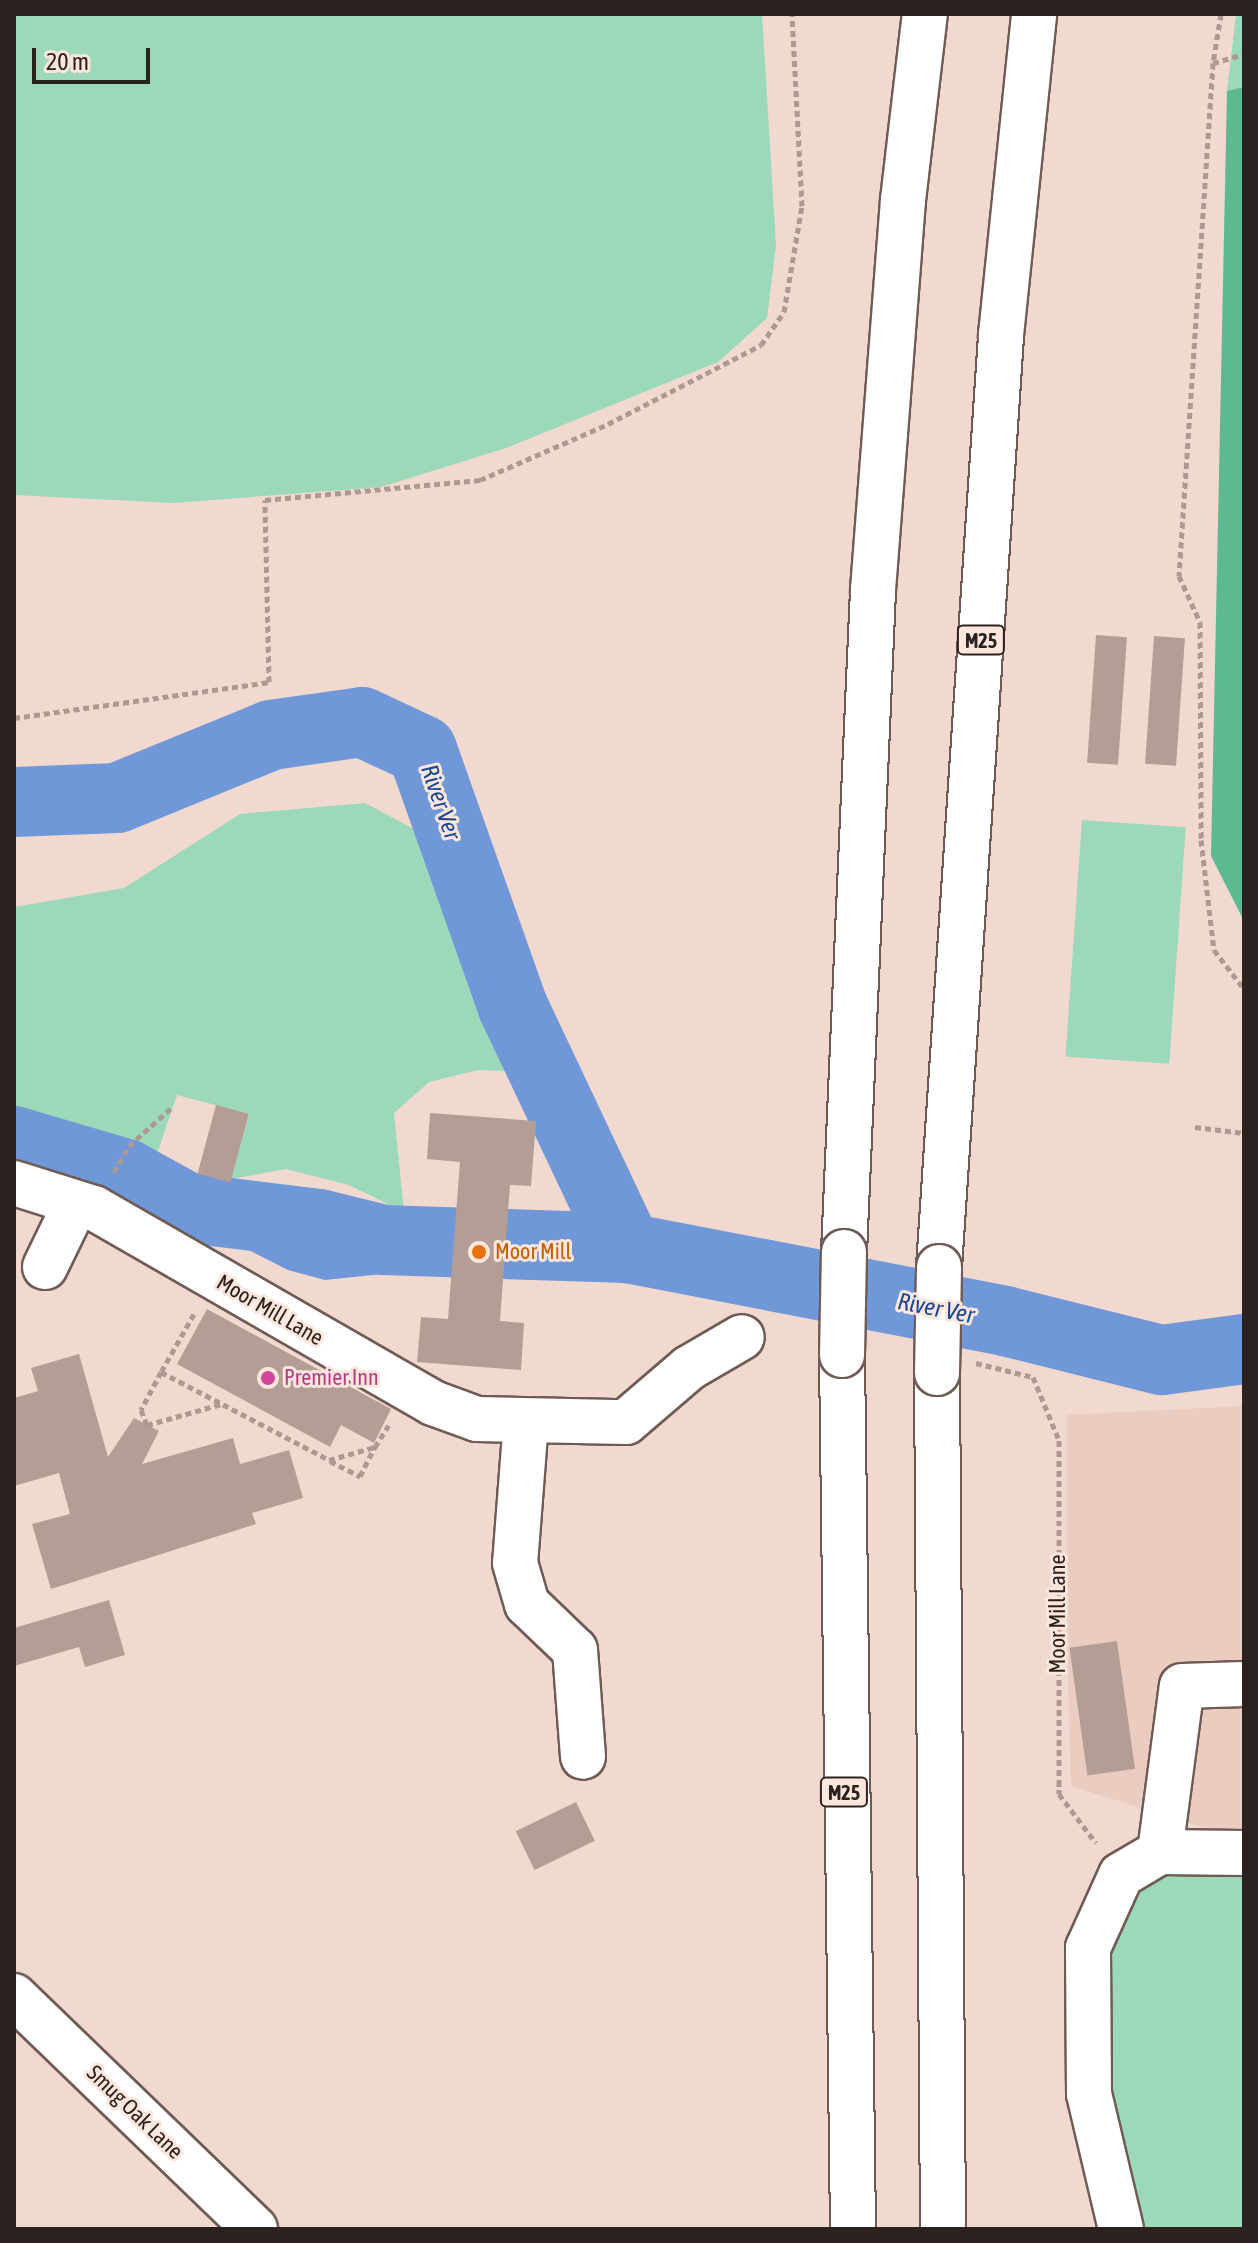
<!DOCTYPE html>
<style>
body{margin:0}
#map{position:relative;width:1258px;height:2243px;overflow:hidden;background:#f1d9d0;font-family:"Asap Condensed",sans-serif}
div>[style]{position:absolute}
.built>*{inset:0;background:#ebccc0}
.green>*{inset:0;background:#9cd8ba;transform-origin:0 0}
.forest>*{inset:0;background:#5eb890}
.water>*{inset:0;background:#7098d9}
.river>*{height:70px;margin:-35px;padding:0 35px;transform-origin:35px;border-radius:35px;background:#7098d9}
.building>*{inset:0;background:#b49d94;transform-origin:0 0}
.path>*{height:5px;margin-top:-2.5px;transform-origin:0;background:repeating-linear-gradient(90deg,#ab9992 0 6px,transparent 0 10px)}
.roads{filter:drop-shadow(2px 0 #6f5b53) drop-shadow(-2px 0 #6f5b53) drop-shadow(0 2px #6f5b53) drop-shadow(0 -2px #6f5b53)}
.minor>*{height:44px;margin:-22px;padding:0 22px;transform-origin:22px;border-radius:22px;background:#fff}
.highway>*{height:44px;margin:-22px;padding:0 22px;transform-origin:22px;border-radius:22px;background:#fff}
.bridges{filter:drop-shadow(2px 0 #6f5b53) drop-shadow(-2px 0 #6f5b53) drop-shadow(0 2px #6f5b53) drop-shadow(0 -2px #6f5b53)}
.highway-bridge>*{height:44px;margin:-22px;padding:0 22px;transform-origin:22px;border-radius:22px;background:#fff}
.dots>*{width:22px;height:22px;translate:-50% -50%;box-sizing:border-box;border:4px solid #fee6dd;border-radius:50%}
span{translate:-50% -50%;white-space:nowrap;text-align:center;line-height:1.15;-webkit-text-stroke:6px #fee6dd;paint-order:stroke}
.shield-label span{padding:2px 6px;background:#fee6dd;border:2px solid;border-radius:6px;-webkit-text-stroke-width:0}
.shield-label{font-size:20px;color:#2b221f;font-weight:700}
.food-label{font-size:22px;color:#c56008}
.left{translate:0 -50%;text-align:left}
.street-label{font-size:22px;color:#2b221f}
.hotel-label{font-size:22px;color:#b23c85}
.water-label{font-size:24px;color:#194895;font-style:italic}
.frame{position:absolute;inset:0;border:16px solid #2b221f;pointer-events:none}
.scale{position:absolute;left:32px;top:48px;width:118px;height:36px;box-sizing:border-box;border:4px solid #2b221f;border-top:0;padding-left:10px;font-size:24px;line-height:28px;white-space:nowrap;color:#2b221f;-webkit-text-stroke:6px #fee6dd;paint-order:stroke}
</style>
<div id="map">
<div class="built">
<i style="clip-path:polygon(1244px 1406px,1244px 1830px,1202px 1827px,1071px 1786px,1067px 1641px,1067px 1415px)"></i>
</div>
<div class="green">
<i style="clip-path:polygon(14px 14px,762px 14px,776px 245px,767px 318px,718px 362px,506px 448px,381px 487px,174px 503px,14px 495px)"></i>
<i style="clip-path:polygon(1236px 14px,1244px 14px,1244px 87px,1227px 91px)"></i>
<i style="clip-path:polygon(365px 803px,440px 843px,478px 939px,513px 1071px,478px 1070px,429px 1082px,394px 1113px,404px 1212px,349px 1185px,286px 1169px,231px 1179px,249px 1114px,177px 1095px,155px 1160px,14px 1125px,14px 907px,124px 888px,240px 814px)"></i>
<i style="left:1082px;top:820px;width:104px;height:237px;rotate:4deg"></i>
<i style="clip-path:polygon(1244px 1853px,1244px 2229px,1121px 2229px,1089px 2094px,1121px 1875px)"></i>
</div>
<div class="forest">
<i style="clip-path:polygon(1244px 87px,1244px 921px,1211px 856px,1227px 91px)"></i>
</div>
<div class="water">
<i style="clip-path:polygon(292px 1187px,414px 1227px,411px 1271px,325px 1280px,288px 1270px,176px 1213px,187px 1190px,216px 1194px)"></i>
</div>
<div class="river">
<i style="left:14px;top:802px;width:103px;rotate:-2.2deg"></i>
<i style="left:117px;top:798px;width:166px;rotate:-22.2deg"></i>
<i style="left:271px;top:735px;width:92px;rotate:-8.1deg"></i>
<i style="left:362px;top:722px;width:66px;rotate:25deg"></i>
<i style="left:422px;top:750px;width:273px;rotate:70.5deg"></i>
<i style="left:513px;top:1007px;width:267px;rotate:64.7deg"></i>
<i style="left:627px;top:1248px;width:385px;rotate:10.9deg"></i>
<i style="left:1005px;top:1321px;width:162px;rotate:14deg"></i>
<i style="left:1162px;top:1360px;width:83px;rotate:-7.6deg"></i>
<i style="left:14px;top:1141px;width:117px;rotate:16.4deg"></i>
<i style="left:126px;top:1174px;width:71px;rotate:28.7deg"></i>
<i style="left:188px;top:1208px;width:132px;rotate:7deg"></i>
<i style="left:319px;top:1224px;width:67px;rotate:13.8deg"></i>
<i style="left:384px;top:1240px;width:243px;rotate:1.9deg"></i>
</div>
<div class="building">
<i style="left:1096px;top:635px;width:31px;height:128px;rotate:4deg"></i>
<i style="left:1154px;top:636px;width:31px;height:128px;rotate:4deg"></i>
<i style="left:216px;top:1105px;width:34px;height:71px;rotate:15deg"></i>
<i style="clip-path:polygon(430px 1113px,536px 1121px,531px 1186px,510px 1185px,500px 1321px,524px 1323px,521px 1370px,417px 1362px,421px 1317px,448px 1319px,460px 1162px,427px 1159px)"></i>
<i style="clip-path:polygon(207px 1309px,391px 1409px,374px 1443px,341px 1425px,330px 1447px,177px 1364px)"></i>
<i style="clip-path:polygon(79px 1354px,108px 1457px,134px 1418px,159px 1431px,142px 1464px,233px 1438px,240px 1464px,289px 1450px,303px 1498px,252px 1513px,256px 1524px,51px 1589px,32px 1524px,70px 1514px,59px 1473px,14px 1486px,14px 1398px,38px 1391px,31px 1368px)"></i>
<i style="clip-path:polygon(109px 1600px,125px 1655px,85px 1667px,79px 1647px,14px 1666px,14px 1628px)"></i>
<i style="left:1117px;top:1641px;width:129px;height:48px;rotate:82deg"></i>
<i style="left:576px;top:1802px;width:43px;height:67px;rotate:64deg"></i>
</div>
<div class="path">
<i style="left:1221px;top:14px;width:50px;rotate:99.3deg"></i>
<i style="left:1213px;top:63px;width:32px;rotate:-16deg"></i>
<i style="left:1213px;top:63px;width:514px;rotate:93.79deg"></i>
<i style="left:1179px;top:576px;width:51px;rotate:65.5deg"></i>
<i style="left:1200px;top:622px;width:218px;rotate:89.7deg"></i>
<i style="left:1201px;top:840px;width:111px;rotate:83.3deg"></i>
<i style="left:1214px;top:950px;width:49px;rotate:52.4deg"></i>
<i style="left:14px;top:718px;width:258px;rotate:-8deg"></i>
<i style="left:269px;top:682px;width:182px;rotate:-91.3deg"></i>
<i style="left:265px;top:500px;width:216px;rotate:-5.3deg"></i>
<i style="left:480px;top:480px;width:140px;rotate:-23.6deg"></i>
<i style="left:608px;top:424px;width:172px;rotate:-27.3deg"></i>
<i style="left:761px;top:345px;width:40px;rotate:-55.1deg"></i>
<i style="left:784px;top:312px;width:108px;rotate:-80.4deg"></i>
<i style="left:802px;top:206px;width:192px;rotate:-93deg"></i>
<i style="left:1195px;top:1127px;width:49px;rotate:7deg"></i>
<i style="left:114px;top:1172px;width:30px;rotate:-60deg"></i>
<i style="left:129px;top:1146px;width:58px;rotate:-42.2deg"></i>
<i style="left:194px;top:1314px;width:67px;rotate:119.6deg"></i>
<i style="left:161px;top:1372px;width:190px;rotate:27.6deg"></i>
<i style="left:329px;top:1460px;width:48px;rotate:-15.8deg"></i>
<i style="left:375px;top:1447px;width:26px;rotate:-58deg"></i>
<i style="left:976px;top:1363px;width:59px;rotate:13.8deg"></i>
<i style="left:1033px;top:1377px;width:68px;rotate:67.6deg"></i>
<i style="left:1059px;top:1440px;width:354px;rotate:90deg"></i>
<i style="left:1059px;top:1794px;width:61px;rotate:52.9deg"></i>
<i style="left:161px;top:1372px;width:43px;rotate:117.8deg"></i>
<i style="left:141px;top:1410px;width:16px;rotate:68deg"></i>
<i style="left:147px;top:1425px;width:77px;rotate:-15.8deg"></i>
<i style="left:330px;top:1461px;width:34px;rotate:27deg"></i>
<i style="left:360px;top:1476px;width:33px;rotate:-63deg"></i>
</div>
<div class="roads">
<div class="minor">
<i style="left:14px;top:1183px;width:84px;rotate:17.4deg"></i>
<i style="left:94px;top:1208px;width:391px;rotate:29.9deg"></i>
<i style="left:433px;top:1403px;width:47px;rotate:20deg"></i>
<i style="left:477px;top:1419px;width:149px;rotate:1.2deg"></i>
<i style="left:626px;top:1422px;width:83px;rotate:-40.6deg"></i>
<i style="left:689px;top:1368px;width:61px;rotate:-30.3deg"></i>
<i style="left:45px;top:1267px;width:71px;rotate:-64.2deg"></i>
<i style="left:526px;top:1421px;width:142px;rotate:94.4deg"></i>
<i style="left:515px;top:1563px;width:43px;rotate:73.7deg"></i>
<i style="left:527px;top:1604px;width:66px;rotate:43.8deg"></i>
<i style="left:575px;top:1650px;width:107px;rotate:85.7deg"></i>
<i style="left:1160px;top:1852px;width:167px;rotate:-82.5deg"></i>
<i style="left:1182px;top:1686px;width:62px;rotate:-1.8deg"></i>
<i style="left:14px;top:1996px;width:335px;rotate:44deg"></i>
<i style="left:1121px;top:2229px;width:139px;rotate:-103.3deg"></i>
<i style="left:1089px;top:2094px;width:146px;rotate:-90.4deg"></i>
<i style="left:1088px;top:1948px;width:80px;rotate:-65.7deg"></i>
<i style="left:1121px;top:1875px;width:45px;rotate:-30.5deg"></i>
<i style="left:1160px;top:1852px;width:84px;rotate:0.7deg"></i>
</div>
<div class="highway">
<i style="left:844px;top:1252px;width:663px;rotate:-87.49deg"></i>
<i style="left:873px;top:590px;width:391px;rotate:-85.6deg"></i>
<i style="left:903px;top:200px;width:187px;rotate:-83.3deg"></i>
<i style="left:939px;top:1267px;width:934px;rotate:-86.19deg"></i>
<i style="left:1001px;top:335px;width:323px;rotate:-84.1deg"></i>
<i style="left:842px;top:1355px;width:874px;rotate:89.28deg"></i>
<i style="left:937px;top:1373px;width:856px;rotate:89.6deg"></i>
</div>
</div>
<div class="bridges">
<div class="highway-bridge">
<i style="left:842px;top:1355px;width:103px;rotate:-88.9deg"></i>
<i style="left:937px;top:1373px;width:106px;rotate:-88.9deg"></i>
</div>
</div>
<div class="dots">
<i style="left:479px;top:1252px;background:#e8710a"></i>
<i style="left:268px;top:1378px;background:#d1479c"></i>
</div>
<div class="shield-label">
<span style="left:981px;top:640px">M25</span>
<span style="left:844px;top:1792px">M25</span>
</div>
<div class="food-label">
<span class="left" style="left:495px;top:1252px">Moor Mill</span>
</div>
<div class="street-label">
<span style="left:270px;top:1310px;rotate:30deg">Moor Mill Lane</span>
<span style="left:1058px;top:1614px;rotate:-90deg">Moor Mill Lane</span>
<span style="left:135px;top:2112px;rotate:44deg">Smug Oak Lane</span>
</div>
<div class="hotel-label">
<span class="left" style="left:284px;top:1378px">Premier Inn</span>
</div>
<div class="water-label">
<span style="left:441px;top:802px;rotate:71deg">River Ver</span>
<span style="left:936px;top:1308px;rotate:11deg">River Ver</span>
</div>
<div class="frame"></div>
<div class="scale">20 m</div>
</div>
